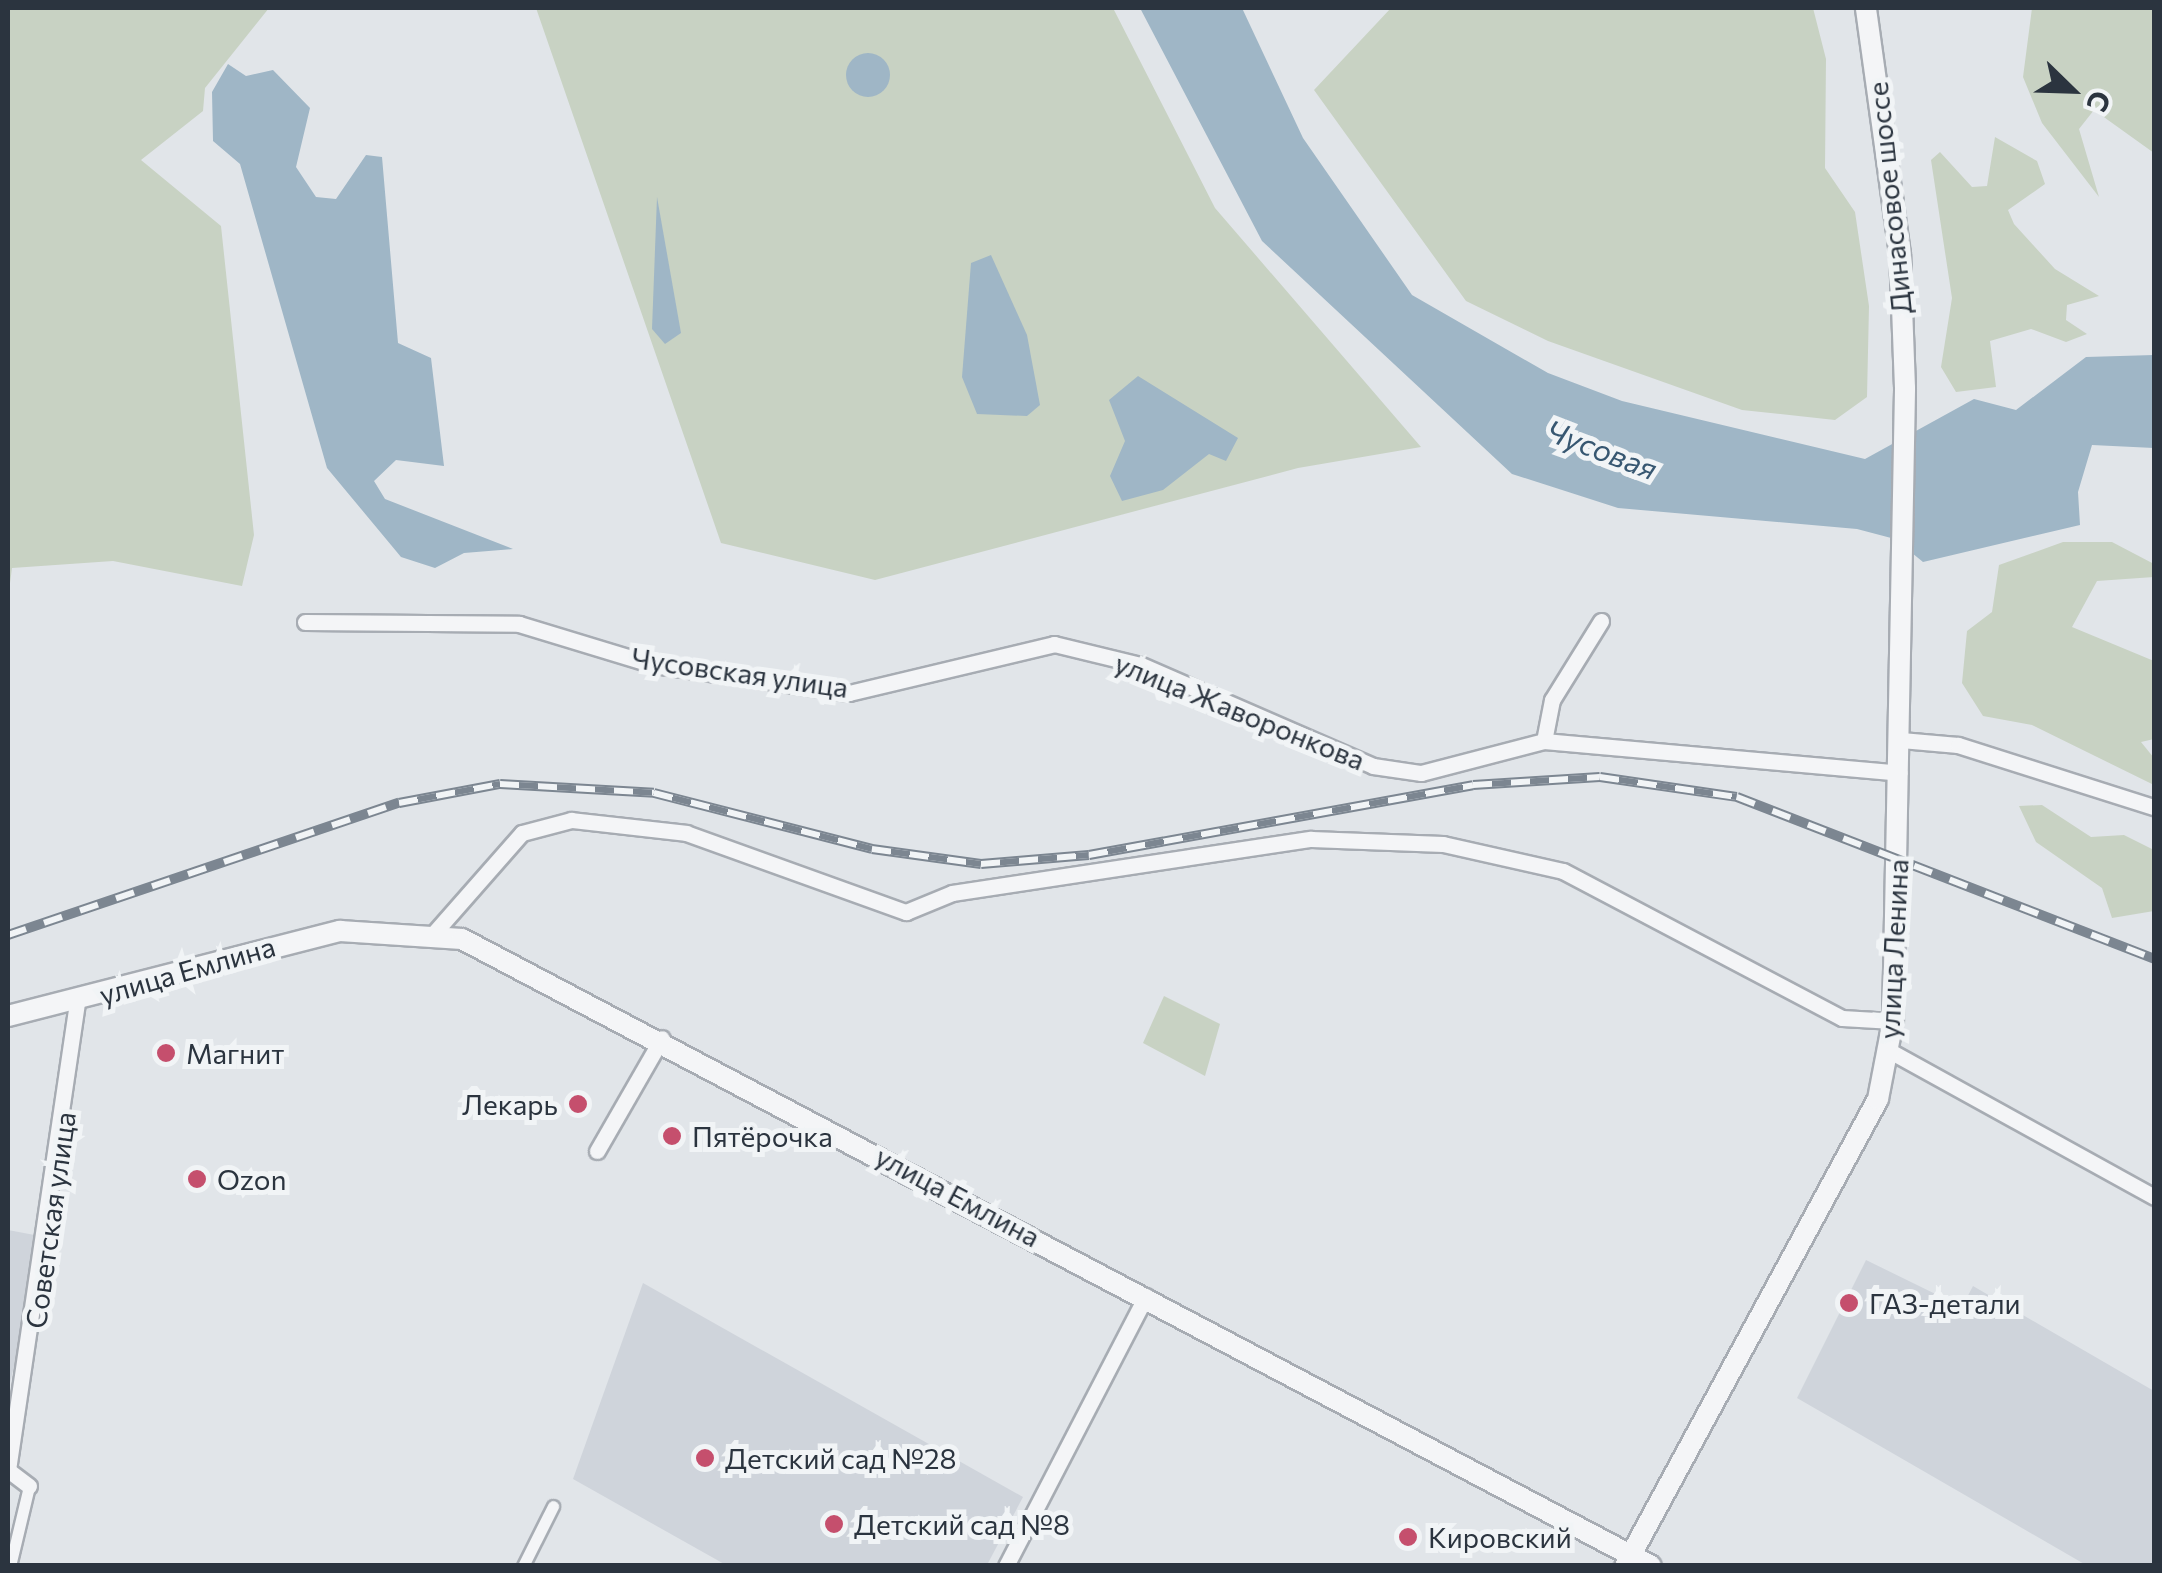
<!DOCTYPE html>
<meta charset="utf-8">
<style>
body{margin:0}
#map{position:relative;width:2162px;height:1573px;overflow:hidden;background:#e1e5e9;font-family:Commissioner,sans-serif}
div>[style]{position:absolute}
.built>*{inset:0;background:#cfd4db}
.green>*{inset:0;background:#c8d2c3}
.water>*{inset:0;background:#9fb6c6}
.round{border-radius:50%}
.roads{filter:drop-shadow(2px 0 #a7acb3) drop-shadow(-2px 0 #a7acb3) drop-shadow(0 2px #a7acb3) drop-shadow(0 -2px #a7acb3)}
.pedestrian>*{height:11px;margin:-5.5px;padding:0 5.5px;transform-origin:5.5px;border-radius:5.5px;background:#f4f5f7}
.minor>*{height:15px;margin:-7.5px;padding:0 7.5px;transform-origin:7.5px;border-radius:7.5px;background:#f4f5f7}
.tertiary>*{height:20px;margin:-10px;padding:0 10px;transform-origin:10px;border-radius:10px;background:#f4f5f7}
.rail>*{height:10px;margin-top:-5px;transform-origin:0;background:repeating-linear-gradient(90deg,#f1f4f6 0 19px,#7c8691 0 38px);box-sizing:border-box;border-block:2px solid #7c8691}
.dots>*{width:28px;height:28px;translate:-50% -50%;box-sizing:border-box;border:5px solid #f1f4f6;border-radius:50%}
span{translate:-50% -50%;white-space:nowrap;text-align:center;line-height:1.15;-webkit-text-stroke:10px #f1f4f6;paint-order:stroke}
.street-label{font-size:28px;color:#2b343f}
.poi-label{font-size:28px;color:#2b343f}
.left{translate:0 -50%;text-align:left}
.right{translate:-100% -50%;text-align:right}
.water-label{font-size:30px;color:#375771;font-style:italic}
.frame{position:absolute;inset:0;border:10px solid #2b343f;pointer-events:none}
.north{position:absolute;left:2022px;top:40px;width:100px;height:100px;-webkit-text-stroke:8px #f1f4f6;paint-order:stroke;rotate:113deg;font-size:28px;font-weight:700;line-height:40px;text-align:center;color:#2b343f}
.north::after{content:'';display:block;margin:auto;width:35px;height:45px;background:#2b343f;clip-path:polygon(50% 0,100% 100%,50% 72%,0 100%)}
</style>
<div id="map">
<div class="built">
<i style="clip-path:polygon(8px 1230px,45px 1237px,8px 1391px)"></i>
<i style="clip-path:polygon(1866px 1260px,1962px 1307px,1973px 1286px,2154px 1391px,2154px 1565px,2086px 1565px,1797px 1398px)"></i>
<i style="clip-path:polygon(643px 1283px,1023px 1497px,987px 1565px,726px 1565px,573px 1479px)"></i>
</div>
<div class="green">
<i style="clip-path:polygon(8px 8px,269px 8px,205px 88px,203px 111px,141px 160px,221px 226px,254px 535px,242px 586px,113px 561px,12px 568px,8px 598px)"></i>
<i style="clip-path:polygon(536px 8px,1113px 8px,1215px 208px,1421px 447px,1298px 468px,875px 580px,721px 543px)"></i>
<i style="clip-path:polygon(1391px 8px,1813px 8px,1826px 59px,1825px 168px,1855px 212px,1869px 306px,1867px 397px,1835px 420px,1742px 410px,1548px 341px,1466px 301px,1314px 90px)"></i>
<i style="clip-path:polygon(2032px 8px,2154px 8px,2154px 153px,2094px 110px,2079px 129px,2099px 197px,2042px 123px,2023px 77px)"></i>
<i style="clip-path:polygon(1995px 137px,2037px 161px,2045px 184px,2008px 210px,2014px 224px,2055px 269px,2099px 296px,2067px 305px,2066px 320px,2087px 334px,2066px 342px,2031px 329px,1990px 341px,1996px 387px,1956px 392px,1941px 367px,1952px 298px,1931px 160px,1940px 152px,1972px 187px,1987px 186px)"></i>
<i style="clip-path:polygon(2063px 542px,2112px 542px,2154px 564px,2154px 577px,2097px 581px,2072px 627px,2154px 661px,2154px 739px,2141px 742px,2154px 758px,2154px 785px,2032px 725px,1983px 716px,1962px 683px,1967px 631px,1992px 612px,1999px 565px)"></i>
<i style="clip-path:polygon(2042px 805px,2091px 837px,2124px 835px,2154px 850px,2154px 911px,2112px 918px,2102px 888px,2036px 842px,2019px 806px)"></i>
<i style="clip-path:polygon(1164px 996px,1220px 1024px,1205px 1076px,1143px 1043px)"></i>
</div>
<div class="water">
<i style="clip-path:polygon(1140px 8px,1242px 8px,1303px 138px,1412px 295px,1548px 373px,1622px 401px,1865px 459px,1974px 399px,2016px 410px,2086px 357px,2154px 355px,2154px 448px,2092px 445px,2078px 492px,2080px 525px,1923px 562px,1895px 539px,1857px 529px,1618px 508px,1512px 474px,1262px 241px)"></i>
<i class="round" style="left:846px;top:53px;width:44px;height:44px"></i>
<i style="clip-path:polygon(228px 64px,246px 76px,273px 70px,310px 108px,296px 167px,316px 197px,336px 199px,366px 155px,382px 157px,398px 343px,431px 358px,444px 466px,396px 460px,374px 481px,385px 499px,513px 549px,464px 553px,435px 568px,401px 557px,327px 468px,240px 164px,213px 141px,212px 92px)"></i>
<i style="clip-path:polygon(657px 197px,681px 333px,665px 344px,652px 329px)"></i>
<i style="clip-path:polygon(991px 255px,1027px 335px,1040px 405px,1027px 416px,977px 414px,962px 377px,971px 263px)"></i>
<i style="clip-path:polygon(1138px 376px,1238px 438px,1226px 461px,1209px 454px,1163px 490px,1122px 501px,1110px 476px,1125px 441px,1109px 400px)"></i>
</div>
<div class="roads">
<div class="pedestrian">
<i style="left:10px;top:1566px;width:82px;rotate:-76.6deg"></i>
<i style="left:523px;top:1566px;width:67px;rotate:-63.4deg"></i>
</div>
<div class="minor">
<i style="left:305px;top:622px;width:214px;rotate:0.5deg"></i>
<i style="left:519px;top:624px;width:141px;rotate:16.9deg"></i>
<i style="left:654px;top:665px;width:197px;rotate:8.2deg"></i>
<i style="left:849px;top:693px;width:211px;rotate:-13.4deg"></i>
<i style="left:1054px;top:644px;width:89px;rotate:13.6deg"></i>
<i style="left:1141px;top:665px;width:253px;rotate:23.5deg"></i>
<i style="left:1373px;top:766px;width:49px;rotate:8.3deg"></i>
<i style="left:1421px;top:773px;width:127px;rotate:-14.6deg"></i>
<i style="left:1544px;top:741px;width:357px;rotate:5.1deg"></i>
<i style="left:1901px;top:740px;width:57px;rotate:5deg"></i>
<i style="left:1958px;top:745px;width:206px;rotate:17.6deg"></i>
<i style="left:1544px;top:741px;width:42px;rotate:-79deg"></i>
<i style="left:1552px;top:700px;width:93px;rotate:-58.2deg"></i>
<i style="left:434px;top:933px;width:133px;rotate:-48.7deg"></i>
<i style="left:522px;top:833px;width:51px;rotate:-14.9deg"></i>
<i style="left:571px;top:820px;width:116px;rotate:6.4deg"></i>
<i style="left:686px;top:833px;width:234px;rotate:19.8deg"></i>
<i style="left:906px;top:912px;width:50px;rotate:-22.4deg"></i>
<i style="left:952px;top:893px;width:363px;rotate:-8.6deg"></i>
<i style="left:1311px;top:839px;width:132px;rotate:2.2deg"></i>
<i style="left:1443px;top:844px;width:123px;rotate:12.7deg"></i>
<i style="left:1563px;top:871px;width:315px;rotate:27.8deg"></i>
<i style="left:1842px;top:1018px;width:51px;rotate:3.4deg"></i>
<i style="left:1888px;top:1050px;width:304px;rotate:28.9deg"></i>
<i style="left:597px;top:1151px;width:130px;rotate:-60.1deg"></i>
<i style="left:29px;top:1486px;width:26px;rotate:-143deg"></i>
<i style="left:8px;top:1470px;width:474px;rotate:-81.6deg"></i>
<i style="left:1006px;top:1566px;width:304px;rotate:-62.6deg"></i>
</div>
<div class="tertiary">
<i style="left:8px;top:1016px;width:343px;rotate:-14.4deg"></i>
<i style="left:340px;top:931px;width:122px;rotate:3.8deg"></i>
<i style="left:462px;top:939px;width:1344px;rotate:27.8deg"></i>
<i style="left:1625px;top:1566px;width:531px;rotate:-61.55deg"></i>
<i style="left:1878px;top:1099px;width:79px;rotate:-79.1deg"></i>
<i style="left:1893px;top:1021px;width:633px;rotate:-88.91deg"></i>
<i style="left:1905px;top:388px;width:134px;rotate:-92.1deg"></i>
<i style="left:1900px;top:254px;width:248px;rotate:-97.9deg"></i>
</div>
</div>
<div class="rail">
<i style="left:8px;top:935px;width:413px;rotate:-18.7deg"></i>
<i style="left:399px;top:803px;width:103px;rotate:-10.7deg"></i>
<i style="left:500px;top:784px;width:154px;rotate:3.3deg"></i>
<i style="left:654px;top:793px;width:225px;rotate:14.4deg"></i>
<i style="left:872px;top:849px;width:110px;rotate:7.8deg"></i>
<i style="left:981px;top:864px;width:108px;rotate:-4.8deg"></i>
<i style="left:1089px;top:855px;width:390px;rotate:-10.3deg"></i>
<i style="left:1473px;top:785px;width:127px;rotate:-3.6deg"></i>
<i style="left:1600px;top:777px;width:138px;rotate:8.3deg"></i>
<i style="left:1737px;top:797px;width:447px;rotate:21.2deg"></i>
</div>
<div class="dots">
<i style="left:166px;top:1053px;background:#c54f6d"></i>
<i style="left:578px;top:1104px;background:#c54f6d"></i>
<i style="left:672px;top:1136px;background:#c54f6d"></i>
<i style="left:197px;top:1179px;background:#c54f6d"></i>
<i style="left:1849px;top:1303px;background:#c54f6d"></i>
<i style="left:705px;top:1458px;background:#c54f6d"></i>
<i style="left:834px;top:1524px;background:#c54f6d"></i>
<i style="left:1408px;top:1537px;background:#c54f6d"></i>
</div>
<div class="street-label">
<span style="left:1889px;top:198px;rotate:-96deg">Динасовое шоссе</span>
<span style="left:740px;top:672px;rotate:8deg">Чусовская улица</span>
<span style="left:1240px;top:711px;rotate:22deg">улица Жаворонкова</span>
<span style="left:1893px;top:949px;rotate:-87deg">улица Ленина</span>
<span style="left:187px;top:970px;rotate:-16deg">улица Емлина</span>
<span style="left:958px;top:1196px;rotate:28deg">улица Емлина</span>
<span style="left:50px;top:1220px;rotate:-82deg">Советская улица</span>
</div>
<div class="poi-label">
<span class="left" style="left:186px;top:1053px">Магнит</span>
<span class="right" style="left:558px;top:1104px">Лекарь</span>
<span class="left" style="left:692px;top:1136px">Пятёрочка</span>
<span class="left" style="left:217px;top:1179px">Ozon</span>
<span class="left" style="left:1869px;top:1303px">ГАЗ-детали</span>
<span class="left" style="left:725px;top:1458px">Детский сад №28</span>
<span class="left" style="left:854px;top:1524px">Детский сад №8</span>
<span class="left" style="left:1428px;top:1537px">Кировский</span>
</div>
<div class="water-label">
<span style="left:1602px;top:449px;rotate:21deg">Чусовая</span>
</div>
<div class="frame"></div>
<div class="north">С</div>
</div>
